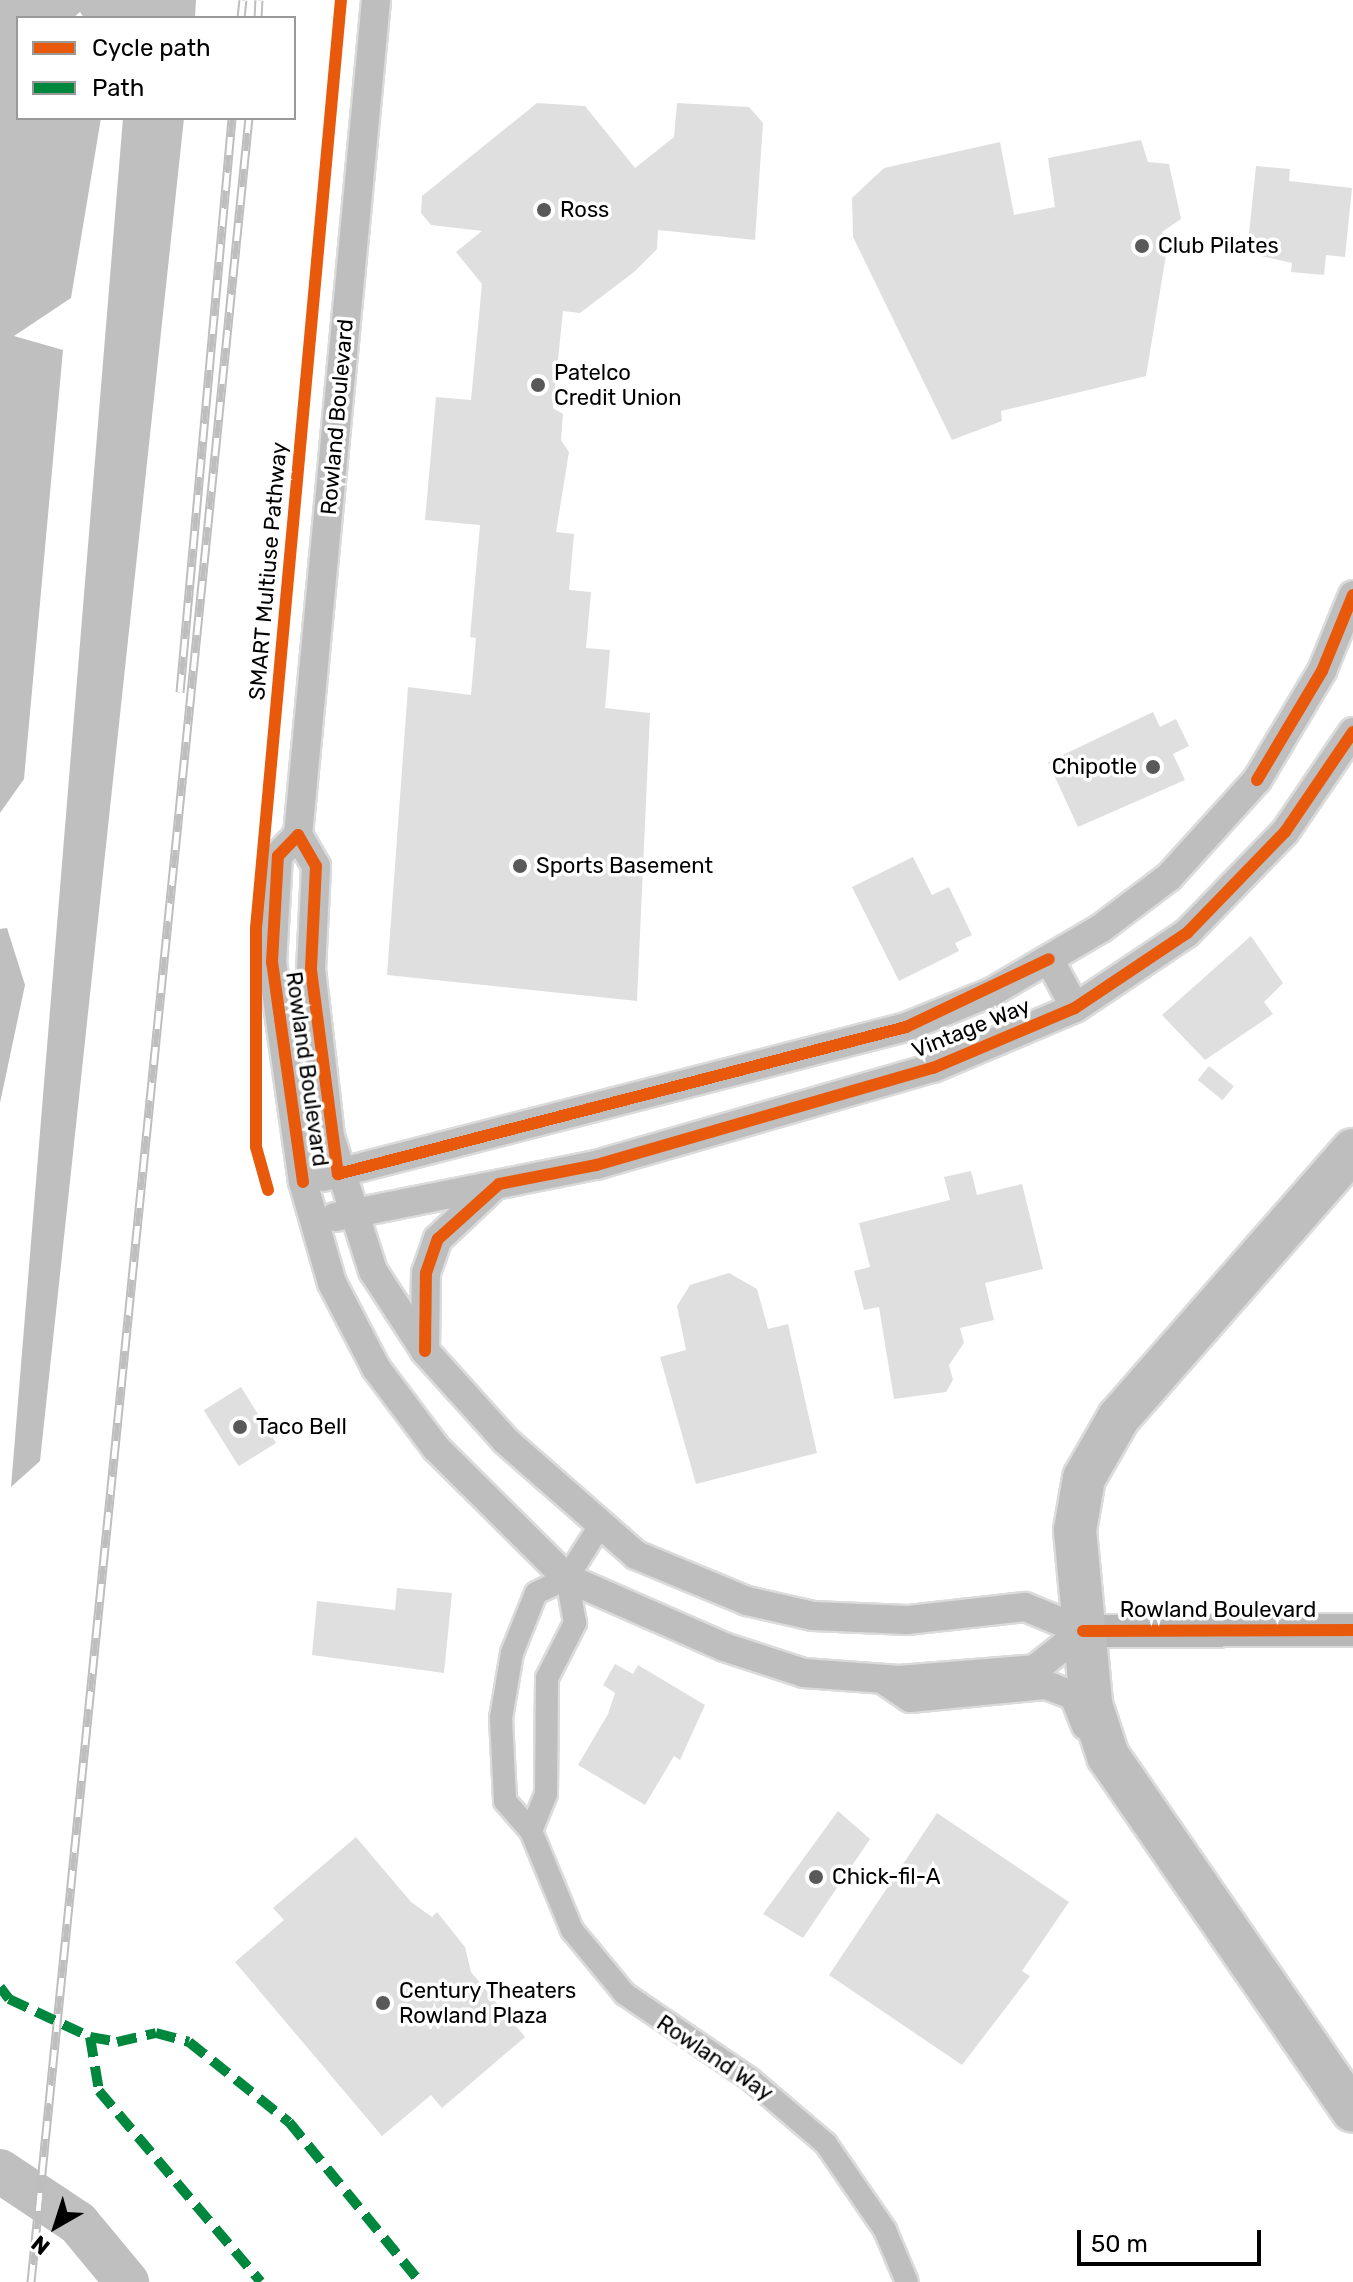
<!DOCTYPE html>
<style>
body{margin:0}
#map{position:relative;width:1353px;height:2282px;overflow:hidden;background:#fff;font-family:Rubik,sans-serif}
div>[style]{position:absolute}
.water>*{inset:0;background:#bfbfbf}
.river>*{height:44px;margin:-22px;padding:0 22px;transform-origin:22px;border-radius:22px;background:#bfbfbf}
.building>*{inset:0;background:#dfdfdf;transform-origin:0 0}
.roads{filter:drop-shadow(2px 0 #dbdbdb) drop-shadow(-2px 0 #dbdbdb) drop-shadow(0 2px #dbdbdb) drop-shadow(0 -2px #dbdbdb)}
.minor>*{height:22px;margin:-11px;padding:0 11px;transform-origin:11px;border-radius:11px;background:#bebebe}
.tertiary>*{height:28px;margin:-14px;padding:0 14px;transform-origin:14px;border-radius:14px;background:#bebebe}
.secondary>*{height:32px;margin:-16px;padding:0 16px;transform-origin:16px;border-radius:16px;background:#b8b8b8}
.motorway>*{height:42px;margin:-21px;padding:0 21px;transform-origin:21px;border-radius:21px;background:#bebebe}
.rail>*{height:9px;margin-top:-4.5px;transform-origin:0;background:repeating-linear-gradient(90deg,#fff 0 18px,#bebebe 0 36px);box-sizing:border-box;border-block:2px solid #bebebe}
.quiet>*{height:10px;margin-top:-5px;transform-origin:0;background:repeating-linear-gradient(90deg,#00873e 0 20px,transparent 0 30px)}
.cycleway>*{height:12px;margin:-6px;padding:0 6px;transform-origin:6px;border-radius:6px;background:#e8590c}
.dots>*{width:22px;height:22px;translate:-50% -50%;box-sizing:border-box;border:4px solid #fff;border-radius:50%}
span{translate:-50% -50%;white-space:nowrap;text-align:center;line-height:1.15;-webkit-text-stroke:7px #fff;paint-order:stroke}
.poi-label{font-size:22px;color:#000}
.left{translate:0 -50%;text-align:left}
.right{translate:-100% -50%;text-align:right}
.street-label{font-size:22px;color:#000}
.legend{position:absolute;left:16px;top:16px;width:280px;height:104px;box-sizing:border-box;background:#fff;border:2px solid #999;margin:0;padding:10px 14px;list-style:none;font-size:24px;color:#000}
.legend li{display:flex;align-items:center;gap:16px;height:40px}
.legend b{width:40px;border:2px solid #999}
.north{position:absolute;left:16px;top:2186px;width:80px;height:80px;-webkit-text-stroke:6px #fff;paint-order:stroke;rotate:219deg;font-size:22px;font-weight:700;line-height:32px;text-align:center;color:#000}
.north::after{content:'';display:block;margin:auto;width:28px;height:36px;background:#000;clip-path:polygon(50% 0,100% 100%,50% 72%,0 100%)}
.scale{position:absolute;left:1077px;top:2230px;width:184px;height:36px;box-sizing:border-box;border:4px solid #000;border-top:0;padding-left:10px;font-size:24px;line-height:28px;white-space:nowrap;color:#000;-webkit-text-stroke:6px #fff;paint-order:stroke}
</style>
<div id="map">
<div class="water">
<i style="clip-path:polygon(0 0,196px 0,195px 18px,84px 18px,80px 12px,73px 18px,18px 18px,18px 118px,101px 118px,71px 298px,14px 336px,63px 350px,24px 779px,0 813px)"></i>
<i style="clip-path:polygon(123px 118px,184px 118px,40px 1461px,11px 1487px)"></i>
<i style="clip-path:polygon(7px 928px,25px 985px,0 1103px,0 929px)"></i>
</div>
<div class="river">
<i style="left:0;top:2171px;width:94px;rotate:33.7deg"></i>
<i style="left:78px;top:2223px;width:77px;rotate:50.3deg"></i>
</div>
<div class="building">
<i style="clip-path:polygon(537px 103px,585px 106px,635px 168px,674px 137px,677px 103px,749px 107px,763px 123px,755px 240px,658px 230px,657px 249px,634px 272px,580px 313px,563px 311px,553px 408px,563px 414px,561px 440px,569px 452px,556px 532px,574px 534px,569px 590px,591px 592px,586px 648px,610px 650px,605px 708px,650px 713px,637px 1001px,387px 975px,408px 687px,471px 695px,476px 638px,470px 637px,480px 525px,425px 520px,436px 397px,471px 400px,482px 284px,456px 252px,482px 231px,431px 225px,421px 213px,422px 196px)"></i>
<i style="clip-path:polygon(1141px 140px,1148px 162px,1169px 164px,1181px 219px,1162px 232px,1167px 249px,1146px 376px,1001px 411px,1002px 421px,952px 440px,853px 237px,852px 198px,884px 168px,1000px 142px,1014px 215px,1055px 207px,1048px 158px)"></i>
<i style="clip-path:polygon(1256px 166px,1290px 169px,1289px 181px,1352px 188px,1345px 257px,1326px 255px,1324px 275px,1291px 272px,1292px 263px,1247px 253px)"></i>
<i style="clip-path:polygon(1153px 712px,1160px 727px,1176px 719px,1189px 746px,1173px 754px,1185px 780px,1078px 827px,1048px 762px)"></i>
<i style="clip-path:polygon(913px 857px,932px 895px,949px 887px,972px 935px,955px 943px,959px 951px,899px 981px,852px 887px)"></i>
<i style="clip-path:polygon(1251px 936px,1283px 983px,1264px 1002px,1273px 1014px,1205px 1060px,1162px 1015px)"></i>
<i style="left:1209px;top:1066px;width:32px;height:18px;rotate:39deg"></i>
<i style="clip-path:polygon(971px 1171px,977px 1195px,1022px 1184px,1043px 1269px,985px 1283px,994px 1320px,960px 1328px,964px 1343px,949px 1365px,953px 1380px,946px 1392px,894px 1399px,879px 1307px,864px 1310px,854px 1271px,870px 1267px,859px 1223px,950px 1200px,944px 1177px)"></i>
<i style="clip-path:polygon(729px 1273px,757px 1289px,768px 1329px,788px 1324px,817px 1453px,696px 1484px,660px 1357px,686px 1350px,677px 1306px,690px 1285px)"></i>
<i style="left:241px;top:1387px;width:66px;height:44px;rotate:58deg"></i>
<i style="clip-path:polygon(397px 1588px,452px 1593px,444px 1673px,312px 1655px,317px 1601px,395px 1610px)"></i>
<i style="clip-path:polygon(615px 1664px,633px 1674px,638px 1665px,705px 1705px,680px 1760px,674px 1756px,645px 1805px,578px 1765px,608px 1714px,615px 1693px,603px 1685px)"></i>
<i style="clip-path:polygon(838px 1811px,870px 1839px,803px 1938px,763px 1914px)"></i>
<i style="clip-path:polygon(937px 1813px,1069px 1902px,1022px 1971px,1030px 1976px,962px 2065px,829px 1975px)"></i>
<i style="clip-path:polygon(356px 1837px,411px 1902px,432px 1917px,437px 1912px,465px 1947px,471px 1972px,525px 2037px,442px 2108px,431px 2095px,382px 2136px,235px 1962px,284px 1920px,273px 1908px)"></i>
</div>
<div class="roads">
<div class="minor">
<i style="left:599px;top:1527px;width:60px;rotate:122.1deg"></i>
<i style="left:567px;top:1578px;width:34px;rotate:154deg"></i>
<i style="left:536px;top:1593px;width:65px;rotate:111.8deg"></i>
<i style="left:512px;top:1653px;width:66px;rotate:99.6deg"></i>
<i style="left:501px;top:1718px;width:83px;rotate:87.2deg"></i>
<i style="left:505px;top:1801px;width:40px;rotate:49deg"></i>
<i style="left:531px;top:1831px;width:107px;rotate:67.5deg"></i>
<i style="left:572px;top:1930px;width:83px;rotate:50.4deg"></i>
<i style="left:625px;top:1994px;width:151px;rotate:34.2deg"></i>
<i style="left:750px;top:2079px;width:100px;rotate:40.5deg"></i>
<i style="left:826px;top:2144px;width:104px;rotate:55.5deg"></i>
<i style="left:885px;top:2230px;width:56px;rotate:67.1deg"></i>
<i style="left:531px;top:1831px;width:40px;rotate:-68deg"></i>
<i style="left:546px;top:1794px;width:116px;rotate:-89.5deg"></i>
<i style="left:547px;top:1678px;width:62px;rotate:-63deg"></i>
<i style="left:575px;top:1623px;width:46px;rotate:-100.1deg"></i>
</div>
<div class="tertiary">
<i style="left:298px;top:835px;width:29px;rotate:134deg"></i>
<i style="left:278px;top:856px;width:106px;rotate:93.2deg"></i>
<i style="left:272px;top:962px;width:222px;rotate:82deg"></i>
<i style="left:303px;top:1182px;width:105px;rotate:74deg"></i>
<i style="left:332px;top:1283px;width:96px;rotate:62.6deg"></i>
<i style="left:376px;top:1368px;width:100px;rotate:53.1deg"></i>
<i style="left:436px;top:1448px;width:185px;rotate:44.8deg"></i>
<i style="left:567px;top:1578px;width:171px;rotate:23.7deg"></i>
<i style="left:724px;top:1647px;width:84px;rotate:18deg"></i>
<i style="left:804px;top:1673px;width:95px;rotate:4.2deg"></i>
<i style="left:899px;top:1680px;width:136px;rotate:-4.6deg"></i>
<i style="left:1035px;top:1669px;width:61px;rotate:-38.4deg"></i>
<i style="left:1083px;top:1631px;width:63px;rotate:-157.5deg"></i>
<i style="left:1025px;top:1607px;width:119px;rotate:173.7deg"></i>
<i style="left:907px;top:1620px;width:94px;rotate:-177.6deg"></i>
<i style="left:813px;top:1616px;width:68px;rotate:-167.2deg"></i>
<i style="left:747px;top:1601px;width:120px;rotate:-157.5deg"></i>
<i style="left:636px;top:1555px;width:173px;rotate:-138.8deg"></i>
<i style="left:506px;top:1441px;width:121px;rotate:-132deg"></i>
<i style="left:425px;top:1351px;width:95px;rotate:-123deg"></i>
<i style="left:373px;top:1271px;width:142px;rotate:-107.7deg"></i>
<i style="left:330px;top:1136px;width:167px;rotate:-96.5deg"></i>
<i style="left:311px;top:970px;width:104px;rotate:-87.2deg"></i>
<i style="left:316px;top:866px;width:36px;rotate:-120deg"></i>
<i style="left:298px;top:835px;width:839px;rotate:-84.66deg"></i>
<i style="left:1049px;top:959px;width:55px;rotate:62deg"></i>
<i style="left:323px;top:1177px;width:602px;rotate:-14.43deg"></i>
<i style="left:906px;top:1027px;width:93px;rotate:-22.1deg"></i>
<i style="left:992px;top:992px;width:125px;rotate:-30.3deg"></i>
<i style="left:1100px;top:929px;width:86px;rotate:-37deg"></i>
<i style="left:1169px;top:877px;width:131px;rotate:-47.8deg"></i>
<i style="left:1257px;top:780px;width:127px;rotate:-59.2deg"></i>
<i style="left:1322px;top:671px;width:82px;rotate:-67.8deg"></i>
<i style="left:335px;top:1217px;width:266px;rotate:-11.3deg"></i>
<i style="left:596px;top:1165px;width:351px;rotate:-16.1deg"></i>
<i style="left:933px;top:1068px;width:154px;rotate:-22.9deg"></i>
<i style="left:1075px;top:1008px;width:135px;rotate:-33.8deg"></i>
<i style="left:1187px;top:933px;width:141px;rotate:-45.9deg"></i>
<i style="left:1285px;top:832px;width:121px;rotate:-55.8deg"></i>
<i style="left:425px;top:1351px;width:78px;rotate:-89.3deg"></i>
<i style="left:426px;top:1273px;width:36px;rotate:-71deg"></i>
<i style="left:438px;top:1239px;width:73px;rotate:-43.3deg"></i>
<i style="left:888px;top:1683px;width:27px;rotate:34deg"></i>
<i style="left:910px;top:1698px;width:137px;rotate:-5.5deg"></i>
<i style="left:1046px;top:1685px;width:30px;rotate:21deg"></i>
<i style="left:1074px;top:1696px;width:32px;rotate:68deg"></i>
</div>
<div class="secondary">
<i style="left:1083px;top:1631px;width:270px;rotate:-0.2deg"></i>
</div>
<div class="motorway">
<i style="left:1353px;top:1150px;width:355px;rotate:131.2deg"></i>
<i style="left:1119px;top:1417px;width:70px;rotate:119.8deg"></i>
<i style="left:1084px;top:1478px;width:53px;rotate:99.8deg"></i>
<i style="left:1075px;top:1530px;width:175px;rotate:84.7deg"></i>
<i style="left:1091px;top:1704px;width:55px;rotate:71.9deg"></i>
<i style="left:1108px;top:1756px;width:431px;rotate:55.4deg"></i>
</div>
</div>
<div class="rail">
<i style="left:241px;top:18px;width:18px;rotate:-84deg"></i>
<i style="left:258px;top:18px;width:18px;rotate:-87deg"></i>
<i style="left:180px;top:692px;width:576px;rotate:-84.82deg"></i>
<i style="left:31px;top:2282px;width:2175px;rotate:-84.25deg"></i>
</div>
<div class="quiet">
<i style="left:0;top:1987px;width:15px;rotate:53deg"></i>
<i style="left:9px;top:1999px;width:89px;rotate:25.1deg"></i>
<i style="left:90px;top:2037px;width:27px;rotate:10deg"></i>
<i style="left:117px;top:2042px;width:40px;rotate:-13deg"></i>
<i style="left:156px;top:2033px;width:34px;rotate:15deg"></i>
<i style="left:189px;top:2042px;width:128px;rotate:38.7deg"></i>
<i style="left:289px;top:2122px;width:207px;rotate:50.7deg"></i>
<i style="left:90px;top:2037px;width:55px;rotate:80.5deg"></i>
<i style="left:99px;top:2091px;width:250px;rotate:49.7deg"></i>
</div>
<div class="cycleway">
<i style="left:1257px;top:780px;width:127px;rotate:-59.2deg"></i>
<i style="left:1322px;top:671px;width:82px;rotate:-67.8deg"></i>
<i style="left:303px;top:1182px;width:222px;rotate:-98deg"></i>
<i style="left:272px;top:962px;width:106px;rotate:-86.8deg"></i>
<i style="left:278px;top:856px;width:29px;rotate:-46deg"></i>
<i style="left:298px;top:835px;width:36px;rotate:60deg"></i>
<i style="left:316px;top:866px;width:104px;rotate:92.8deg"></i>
<i style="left:311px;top:970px;width:206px;rotate:82.5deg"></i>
<i style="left:338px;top:1174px;width:587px;rotate:-14.51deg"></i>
<i style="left:906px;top:1027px;width:158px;rotate:-25.4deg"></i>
<i style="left:268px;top:1190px;width:45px;rotate:-105.6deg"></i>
<i style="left:256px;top:1147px;width:219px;rotate:-90deg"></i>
<i style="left:256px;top:928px;width:932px;rotate:-84.77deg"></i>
<i style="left:425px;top:1351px;width:78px;rotate:-89.3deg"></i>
<i style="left:426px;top:1273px;width:36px;rotate:-71deg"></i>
<i style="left:438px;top:1239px;width:82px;rotate:-42deg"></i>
<i style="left:499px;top:1184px;width:99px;rotate:-11.1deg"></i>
<i style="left:596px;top:1165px;width:351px;rotate:-16.1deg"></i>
<i style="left:933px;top:1068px;width:154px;rotate:-22.9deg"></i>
<i style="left:1075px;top:1008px;width:135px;rotate:-33.8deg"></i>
<i style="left:1187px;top:933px;width:141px;rotate:-45.9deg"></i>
<i style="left:1285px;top:832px;width:121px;rotate:-55.8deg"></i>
<i style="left:1083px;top:1631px;width:270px;rotate:-0.2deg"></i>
</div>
<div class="dots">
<i style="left:544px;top:210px;background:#595959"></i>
<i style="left:1142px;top:246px;background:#595959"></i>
<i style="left:538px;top:385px;background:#595959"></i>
<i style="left:1153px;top:767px;background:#595959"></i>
<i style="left:520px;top:866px;background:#595959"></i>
<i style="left:240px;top:1427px;background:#595959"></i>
<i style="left:816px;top:1877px;background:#595959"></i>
<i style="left:383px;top:2003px;background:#595959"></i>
</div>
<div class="poi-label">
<span class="left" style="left:560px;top:210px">Ross</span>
<span class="left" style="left:1158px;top:246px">Club Pilates</span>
<span class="left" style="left:554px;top:385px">Patelco<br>Credit Union</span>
<span class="right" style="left:1137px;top:767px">Chipotle</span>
<span class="left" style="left:536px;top:866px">Sports Basement</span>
<span class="left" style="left:256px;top:1427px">Taco Bell</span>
<span class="left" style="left:832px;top:1877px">Chick-fil-A</span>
<span class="left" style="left:399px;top:2003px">Century Theaters<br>Rowland Plaza</span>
</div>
<div class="street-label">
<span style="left:337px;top:417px;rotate:-85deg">Rowland Boulevard</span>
<span style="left:268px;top:571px;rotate:-85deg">SMART Multiuse Pathway</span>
<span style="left:971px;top:1028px;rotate:-22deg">Vintage Way</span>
<span style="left:307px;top:1069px;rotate:82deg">Rowland Boulevard</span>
<span style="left:1218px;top:1610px">Rowland Boulevard</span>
<span style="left:715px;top:2058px;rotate:34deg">Rowland Way</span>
</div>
<ul class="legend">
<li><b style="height:10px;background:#e8590c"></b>Cycle path</li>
<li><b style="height:10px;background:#00873e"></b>Path</li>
</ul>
<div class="north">N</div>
<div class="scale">50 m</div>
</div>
